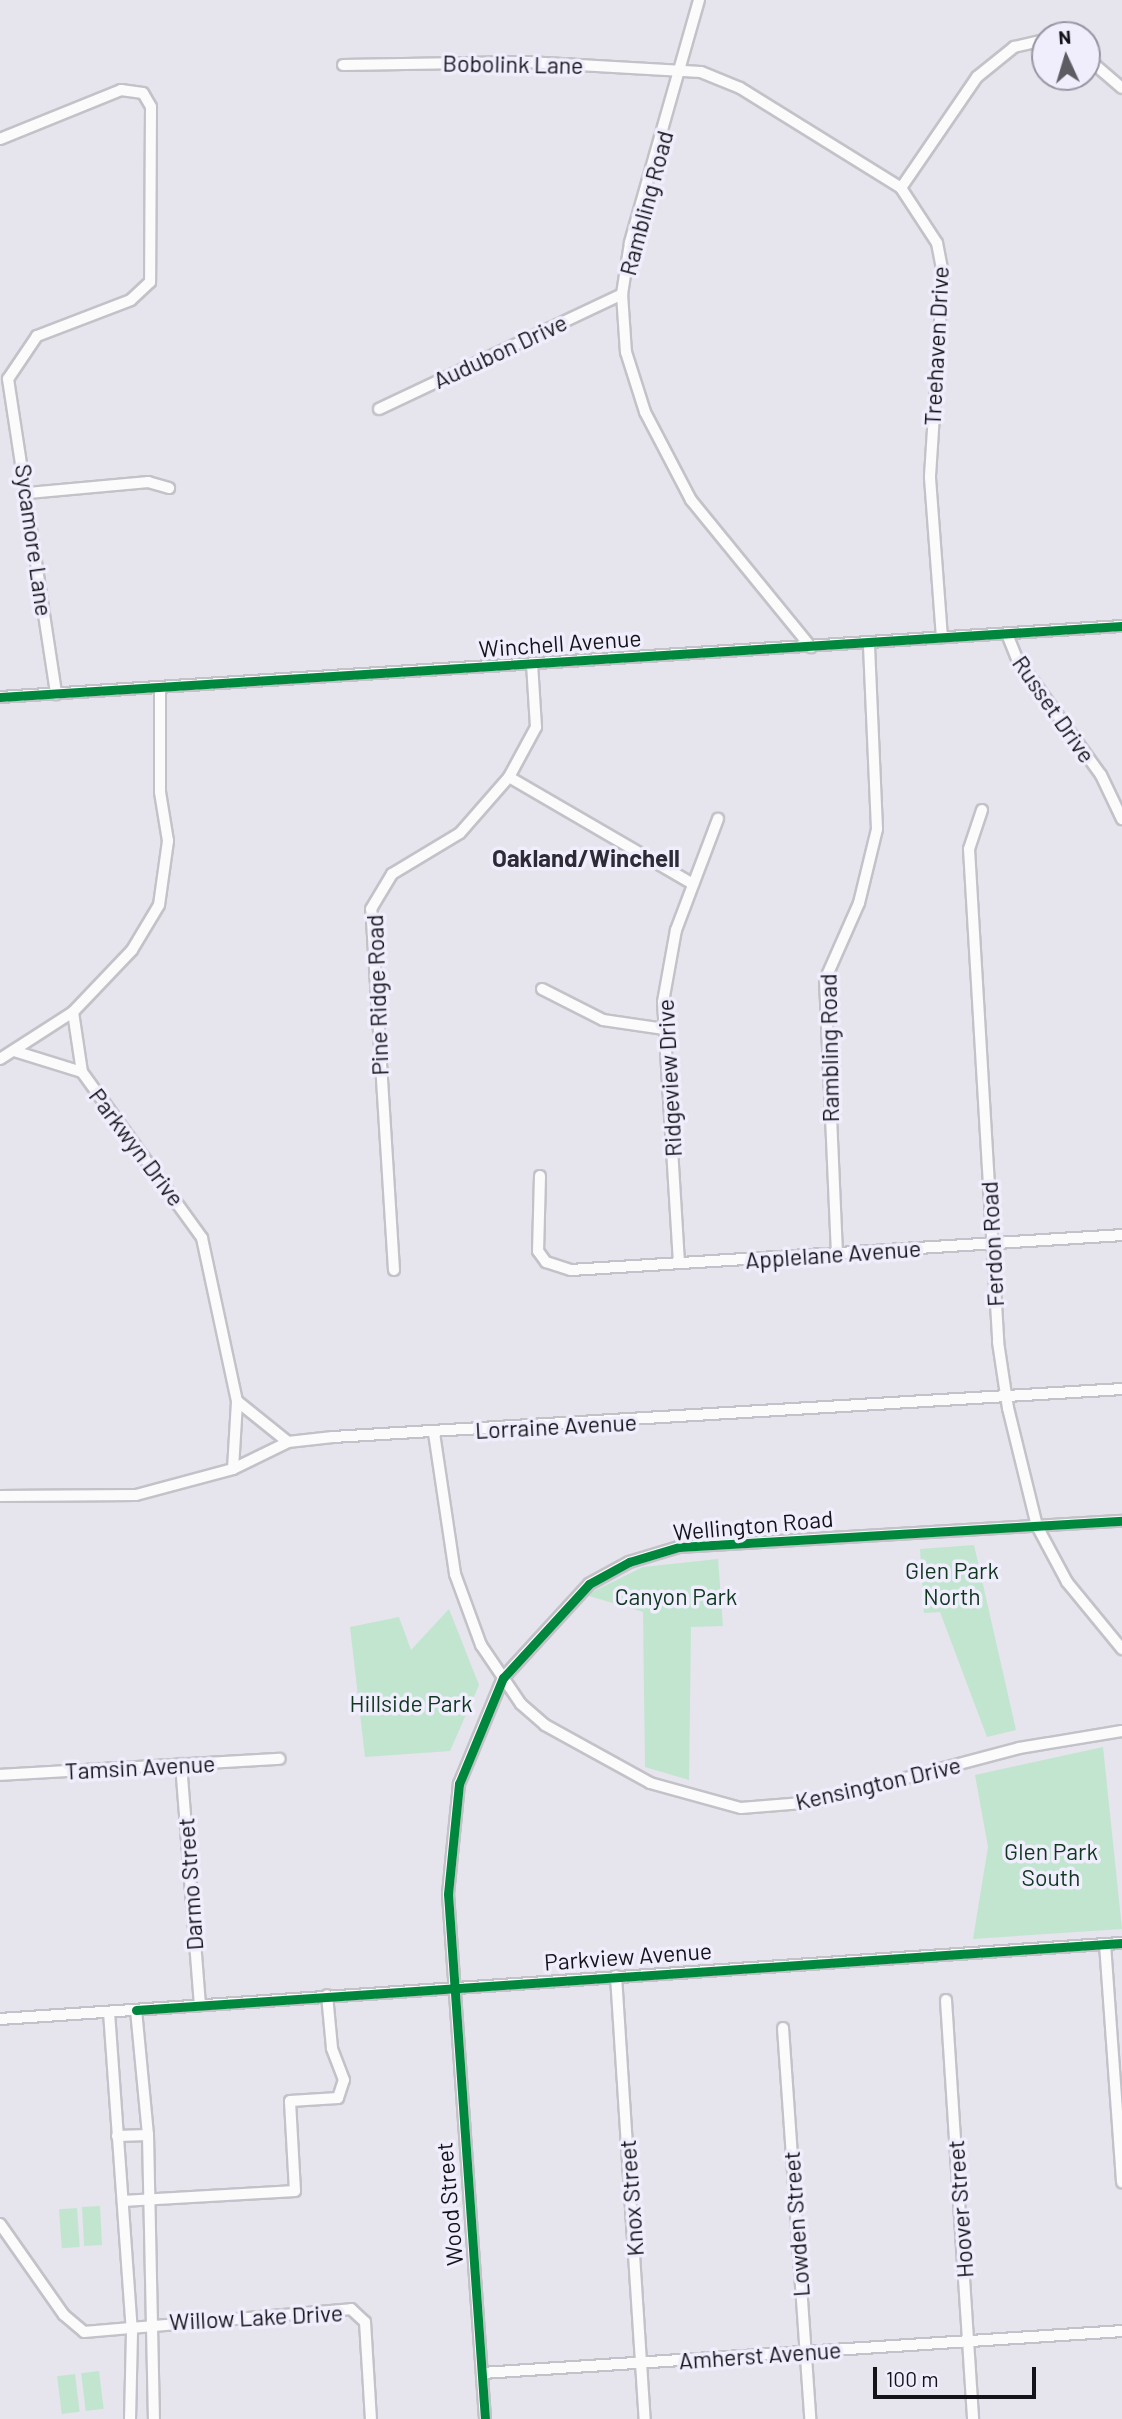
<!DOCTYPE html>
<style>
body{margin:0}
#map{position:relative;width:1122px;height:2419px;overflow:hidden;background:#e6e4ec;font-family:Barlow,sans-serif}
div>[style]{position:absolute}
.green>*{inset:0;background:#c2e5d0;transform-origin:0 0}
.roads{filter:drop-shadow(2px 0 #c3c2c8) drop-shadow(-2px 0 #c3c2c8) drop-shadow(0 2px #c3c2c8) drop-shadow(0 -2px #c3c2c8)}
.minor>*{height:10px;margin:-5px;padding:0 5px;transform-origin:5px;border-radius:5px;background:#fbfbfc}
.cycleway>*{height:9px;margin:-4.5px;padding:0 4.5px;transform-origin:4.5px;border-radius:4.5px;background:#00873e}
span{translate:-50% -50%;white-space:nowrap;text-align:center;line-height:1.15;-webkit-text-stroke:7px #f0eefd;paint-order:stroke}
.street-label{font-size:23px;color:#141319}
.park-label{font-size:23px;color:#103720}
.neighbourhood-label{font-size:24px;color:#2e2b37;font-weight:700}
.north{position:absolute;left:1031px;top:21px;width:70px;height:70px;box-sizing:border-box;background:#f0eefd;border:2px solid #9896a2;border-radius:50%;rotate:356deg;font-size:19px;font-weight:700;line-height:28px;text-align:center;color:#141319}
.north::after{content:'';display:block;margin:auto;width:24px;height:32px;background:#5e5c63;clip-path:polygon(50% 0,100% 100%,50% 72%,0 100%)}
.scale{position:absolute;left:873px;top:2367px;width:163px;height:32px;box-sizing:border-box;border:4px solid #141319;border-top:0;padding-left:9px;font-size:21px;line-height:24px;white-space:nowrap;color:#141319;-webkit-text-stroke:5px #f0eefd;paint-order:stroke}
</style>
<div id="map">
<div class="green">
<i style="clip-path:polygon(974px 1545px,1016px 1730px,987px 1737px,940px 1612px,924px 1613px,920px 1549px)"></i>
<i style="clip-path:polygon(718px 1559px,723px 1626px,691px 1627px,689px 1780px,645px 1767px,643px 1612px,586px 1595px,643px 1567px)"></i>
<i style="clip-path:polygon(449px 1609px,479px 1685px,450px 1751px,365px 1757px,350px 1627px,399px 1617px,411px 1650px)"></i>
<i style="clip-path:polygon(1103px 1747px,1122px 1929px,973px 1939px,988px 1847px,975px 1775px)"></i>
<i style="left:100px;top:2206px;width:39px;height:18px;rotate:87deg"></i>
<i style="left:77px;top:2208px;width:39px;height:18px;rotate:86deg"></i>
<i style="left:99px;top:2371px;width:38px;height:18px;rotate:83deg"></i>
<i style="left:75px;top:2374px;width:38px;height:18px;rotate:83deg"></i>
</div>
<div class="roads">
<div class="minor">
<i style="left:699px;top:0;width:253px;rotate:105.9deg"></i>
<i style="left:630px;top:243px;width:52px;rotate:98.9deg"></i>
<i style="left:622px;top:294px;width:58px;rotate:86.1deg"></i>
<i style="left:626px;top:352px;width:63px;rotate:72.4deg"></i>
<i style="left:645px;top:412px;width:99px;rotate:62.4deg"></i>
<i style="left:691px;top:500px;width:190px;rotate:50.8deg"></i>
<i style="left:1087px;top:58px;width:46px;rotate:40.6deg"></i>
<i style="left:343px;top:65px;width:184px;rotate:-0.9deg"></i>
<i style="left:527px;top:62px;width:174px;rotate:3.3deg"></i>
<i style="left:701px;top:72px;width:42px;rotate:22.3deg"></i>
<i style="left:740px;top:88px;width:190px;rotate:31.8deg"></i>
<i style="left:901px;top:188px;width:66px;rotate:56.8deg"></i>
<i style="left:937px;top:243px;width:33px;rotate:79deg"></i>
<i style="left:943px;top:275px;width:203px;rotate:93.7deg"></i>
<i style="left:930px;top:478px;width:160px;rotate:85.7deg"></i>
<i style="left:0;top:139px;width:131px;rotate:-22deg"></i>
<i style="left:121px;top:90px;width:22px;rotate:8deg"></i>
<i style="left:143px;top:93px;width:16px;rotate:60deg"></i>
<i style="left:151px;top:107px;width:175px;rotate:90.3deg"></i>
<i style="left:150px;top:282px;width:26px;rotate:137deg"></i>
<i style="left:131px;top:300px;width:101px;rotate:159deg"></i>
<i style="left:37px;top:336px;width:52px;rotate:124deg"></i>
<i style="left:8px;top:379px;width:319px;rotate:81.3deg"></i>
<i style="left:901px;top:188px;width:135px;rotate:-55.6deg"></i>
<i style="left:977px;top:77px;width:48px;rotate:-39deg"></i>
<i style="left:1014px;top:47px;width:32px;rotate:-13deg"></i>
<i style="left:379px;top:409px;width:269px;rotate:-25.3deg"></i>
<i style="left:28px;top:493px;width:121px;rotate:-5.2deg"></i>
<i style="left:148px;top:482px;width:22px;rotate:16deg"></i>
<i style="left:1007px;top:634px;width:27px;rotate:68deg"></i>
<i style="left:1017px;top:659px;width:143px;rotate:54.1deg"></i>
<i style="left:1101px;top:775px;width:49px;rotate:64.5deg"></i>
<i style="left:0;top:697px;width:1124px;rotate:-3.62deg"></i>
<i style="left:509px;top:777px;width:211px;rotate:30.2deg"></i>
<i style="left:982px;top:810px;width:41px;rotate:108.4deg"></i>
<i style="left:969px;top:849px;width:494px;rotate:86.6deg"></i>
<i style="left:998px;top:1342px;width:67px;rotate:81.4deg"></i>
<i style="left:1008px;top:1408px;width:122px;rotate:76.2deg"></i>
<i style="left:1037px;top:1526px;width:64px;rotate:61.8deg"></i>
<i style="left:1067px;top:1582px;width:87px;rotate:50.6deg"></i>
<i style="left:542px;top:989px;width:68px;rotate:26.9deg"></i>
<i style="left:603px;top:1020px;width:62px;rotate:8.4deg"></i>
<i style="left:73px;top:1012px;width:61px;rotate:81.5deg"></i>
<i style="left:82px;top:1072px;width:205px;rotate:54.1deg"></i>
<i style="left:202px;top:1238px;width:167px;rotate:77.9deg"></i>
<i style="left:237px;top:1401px;width:65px;rotate:38.8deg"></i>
<i style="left:14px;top:1051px;width:71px;rotate:17.2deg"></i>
<i style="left:0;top:1059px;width:87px;rotate:-32.8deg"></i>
<i style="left:73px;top:1012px;width:86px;rotate:-46.4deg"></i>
<i style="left:132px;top:950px;width:52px;rotate:-59deg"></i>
<i style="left:159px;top:905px;width:65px;rotate:-82deg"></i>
<i style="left:168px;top:841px;width:50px;rotate:-99.3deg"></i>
<i style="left:160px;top:792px;width:105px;rotate:-90deg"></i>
<i style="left:540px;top:1176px;width:75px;rotate:91.5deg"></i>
<i style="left:538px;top:1251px;width:14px;rotate:54deg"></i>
<i style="left:546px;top:1262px;width:26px;rotate:18deg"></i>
<i style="left:571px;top:1270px;width:552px;rotate:-3.63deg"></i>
<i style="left:837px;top:1254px;width:274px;rotate:-92.5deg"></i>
<i style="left:825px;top:980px;width:84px;rotate:-66.2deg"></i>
<i style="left:859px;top:903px;width:76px;rotate:-76.3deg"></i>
<i style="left:877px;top:829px;width:186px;rotate:-92.5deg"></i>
<i style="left:679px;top:1263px;width:261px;rotate:-93.5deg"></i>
<i style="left:663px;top:1002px;width:73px;rotate:-79.8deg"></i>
<i style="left:676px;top:930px;width:119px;rotate:-69.3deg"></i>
<i style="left:394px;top:1270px;width:362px;rotate:-93.6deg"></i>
<i style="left:371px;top:909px;width:41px;rotate:-59deg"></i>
<i style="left:392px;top:874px;width:79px;rotate:-31.1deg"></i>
<i style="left:460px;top:833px;width:74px;rotate:-48.8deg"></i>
<i style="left:509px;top:777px;width:57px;rotate:-61.6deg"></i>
<i style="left:536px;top:727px;width:63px;rotate:-93.6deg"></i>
<i style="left:434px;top:1433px;width:143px;rotate:81.5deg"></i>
<i style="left:455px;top:1574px;width:76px;rotate:69.9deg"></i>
<i style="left:481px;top:1645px;width:71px;rotate:55.9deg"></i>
<i style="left:521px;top:1704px;width:32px;rotate:41deg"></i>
<i style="left:545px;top:1725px;width:120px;rotate:28.9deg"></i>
<i style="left:650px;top:1783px;width:94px;rotate:15.4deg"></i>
<i style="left:741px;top:1808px;width:74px;rotate:-4.6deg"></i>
<i style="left:815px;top:1802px;width:211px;rotate:-14.8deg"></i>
<i style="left:1019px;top:1748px;width:104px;rotate:-9.4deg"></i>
<i style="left:233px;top:1469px;width:68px;rotate:-86.6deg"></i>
<i style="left:0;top:1496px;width:136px;rotate:-0.4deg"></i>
<i style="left:136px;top:1495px;width:100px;rotate:-15deg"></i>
<i style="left:233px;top:1469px;width:61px;rotate:-26.1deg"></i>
<i style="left:288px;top:1442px;width:45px;rotate:-6.3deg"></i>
<i style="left:333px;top:1437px;width:790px;rotate:-3.48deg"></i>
<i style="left:181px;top:1764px;width:242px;rotate:85.5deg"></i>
<i style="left:0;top:1775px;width:280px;rotate:-3.3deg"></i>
<i style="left:1105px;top:1944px;width:239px;rotate:85.9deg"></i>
<i style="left:616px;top:1976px;width:444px;rotate:86.3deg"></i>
<i style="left:946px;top:2000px;width:420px;rotate:86.3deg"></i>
<i style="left:136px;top:2010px;width:126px;rotate:84.5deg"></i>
<i style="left:148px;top:2135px;width:284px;rotate:88.8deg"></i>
<i style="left:109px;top:2012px;width:321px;rotate:85.9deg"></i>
<i style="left:132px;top:2332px;width:87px;rotate:91.3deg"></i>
<i style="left:0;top:2019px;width:1125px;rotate:-3.88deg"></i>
<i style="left:783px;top:2028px;width:392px;rotate:86deg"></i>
<i style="left:117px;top:2136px;width:31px;rotate:-2deg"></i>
<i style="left:123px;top:2201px;width:172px;rotate:-3.3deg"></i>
<i style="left:295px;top:2191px;width:90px;rotate:-93.2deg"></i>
<i style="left:290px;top:2101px;width:48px;rotate:-3.6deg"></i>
<i style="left:338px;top:2098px;width:19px;rotate:-72deg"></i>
<i style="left:344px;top:2080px;width:34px;rotate:-111deg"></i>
<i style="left:332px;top:2048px;width:53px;rotate:-95.4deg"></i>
<i style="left:0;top:2224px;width:111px;rotate:54.9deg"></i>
<i style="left:64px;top:2315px;width:26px;rotate:40deg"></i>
<i style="left:84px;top:2332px;width:268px;rotate:-4.9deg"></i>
<i style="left:351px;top:2309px;width:19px;rotate:43deg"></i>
<i style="left:365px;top:2322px;width:97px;rotate:86.5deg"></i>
<i style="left:482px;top:2373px;width:641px;rotate:-3.75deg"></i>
<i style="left:485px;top:2419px;width:526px;rotate:-94.03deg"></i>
<i style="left:448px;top:1894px;width:111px;rotate:-84.3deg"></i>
<i style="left:459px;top:1784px;width:115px;rotate:-67.5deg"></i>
<i style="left:503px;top:1678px;width:127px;rotate:-47.5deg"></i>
<i style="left:589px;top:1584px;width:46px;rotate:-28.8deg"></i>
<i style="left:629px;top:1562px;width:52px;rotate:-16.7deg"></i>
<i style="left:679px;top:1547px;width:444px;rotate:-3.4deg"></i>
</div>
</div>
<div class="cycleway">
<i style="left:0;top:697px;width:1124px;rotate:-3.62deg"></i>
<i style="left:136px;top:2010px;width:988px;rotate:-3.89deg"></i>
<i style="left:485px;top:2419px;width:526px;rotate:-94.03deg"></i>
<i style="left:448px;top:1894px;width:111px;rotate:-84.3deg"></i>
<i style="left:459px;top:1784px;width:115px;rotate:-67.5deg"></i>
<i style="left:503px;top:1678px;width:127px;rotate:-47.5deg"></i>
<i style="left:589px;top:1584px;width:46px;rotate:-28.8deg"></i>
<i style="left:629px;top:1562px;width:52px;rotate:-16.7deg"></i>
<i style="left:679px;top:1547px;width:444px;rotate:-3.4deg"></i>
</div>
<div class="street-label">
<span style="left:513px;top:64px;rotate:1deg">Bobolink Lane</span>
<span style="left:646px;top:203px;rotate:-75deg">Rambling Road</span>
<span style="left:936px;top:346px;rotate:-87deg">Treehaven Drive</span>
<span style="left:500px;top:351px;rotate:-25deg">Audubon Drive</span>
<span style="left:34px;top:540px;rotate:82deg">Sycamore Lane</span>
<span style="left:560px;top:643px;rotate:-4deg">Winchell Avenue</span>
<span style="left:1054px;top:709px;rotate:55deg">Russet Drive</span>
<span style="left:377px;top:995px;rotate:-92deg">Pine Ridge Road</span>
<span style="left:829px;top:1048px;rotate:-91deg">Rambling Road</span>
<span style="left:669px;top:1078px;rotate:-93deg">Ridgeview Drive</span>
<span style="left:137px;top:1147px;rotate:53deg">Parkwyn Drive</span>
<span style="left:992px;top:1244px;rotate:-93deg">Ferdon Road</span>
<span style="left:833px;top:1254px;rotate:-4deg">Applelane Avenue</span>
<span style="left:556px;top:1426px;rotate:-3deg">Lorraine Avenue</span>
<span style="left:753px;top:1525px;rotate:-5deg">Wellington Road</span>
<span style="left:140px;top:1767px;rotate:-3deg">Tamsin Avenue</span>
<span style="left:878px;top:1783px;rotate:-13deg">Kensington Drive</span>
<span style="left:190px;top:1884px;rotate:-94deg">Darmo Street</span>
<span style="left:628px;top:1956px;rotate:-4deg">Parkview Avenue</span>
<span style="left:631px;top:2198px;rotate:-94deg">Knox Street</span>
<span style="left:449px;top:2204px;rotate:-95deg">Wood Street</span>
<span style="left:960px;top:2209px;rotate:-94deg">Hoover Street</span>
<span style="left:796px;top:2224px;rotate:-94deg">Lowden Street</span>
<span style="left:256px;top:2317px;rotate:-3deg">Willow Lake Drive</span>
<span style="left:760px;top:2355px;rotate:-4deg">Amherst Avenue</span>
</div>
<div class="park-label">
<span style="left:952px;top:1583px">Glen Park<br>North</span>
<span style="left:676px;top:1596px">Canyon Park</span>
<span style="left:411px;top:1703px">Hillside Park</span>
<span style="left:1051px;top:1864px">Glen Park<br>South</span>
</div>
<div class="neighbourhood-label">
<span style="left:586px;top:858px">Oakland/Winchell</span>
</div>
<div class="north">N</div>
<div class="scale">100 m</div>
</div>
